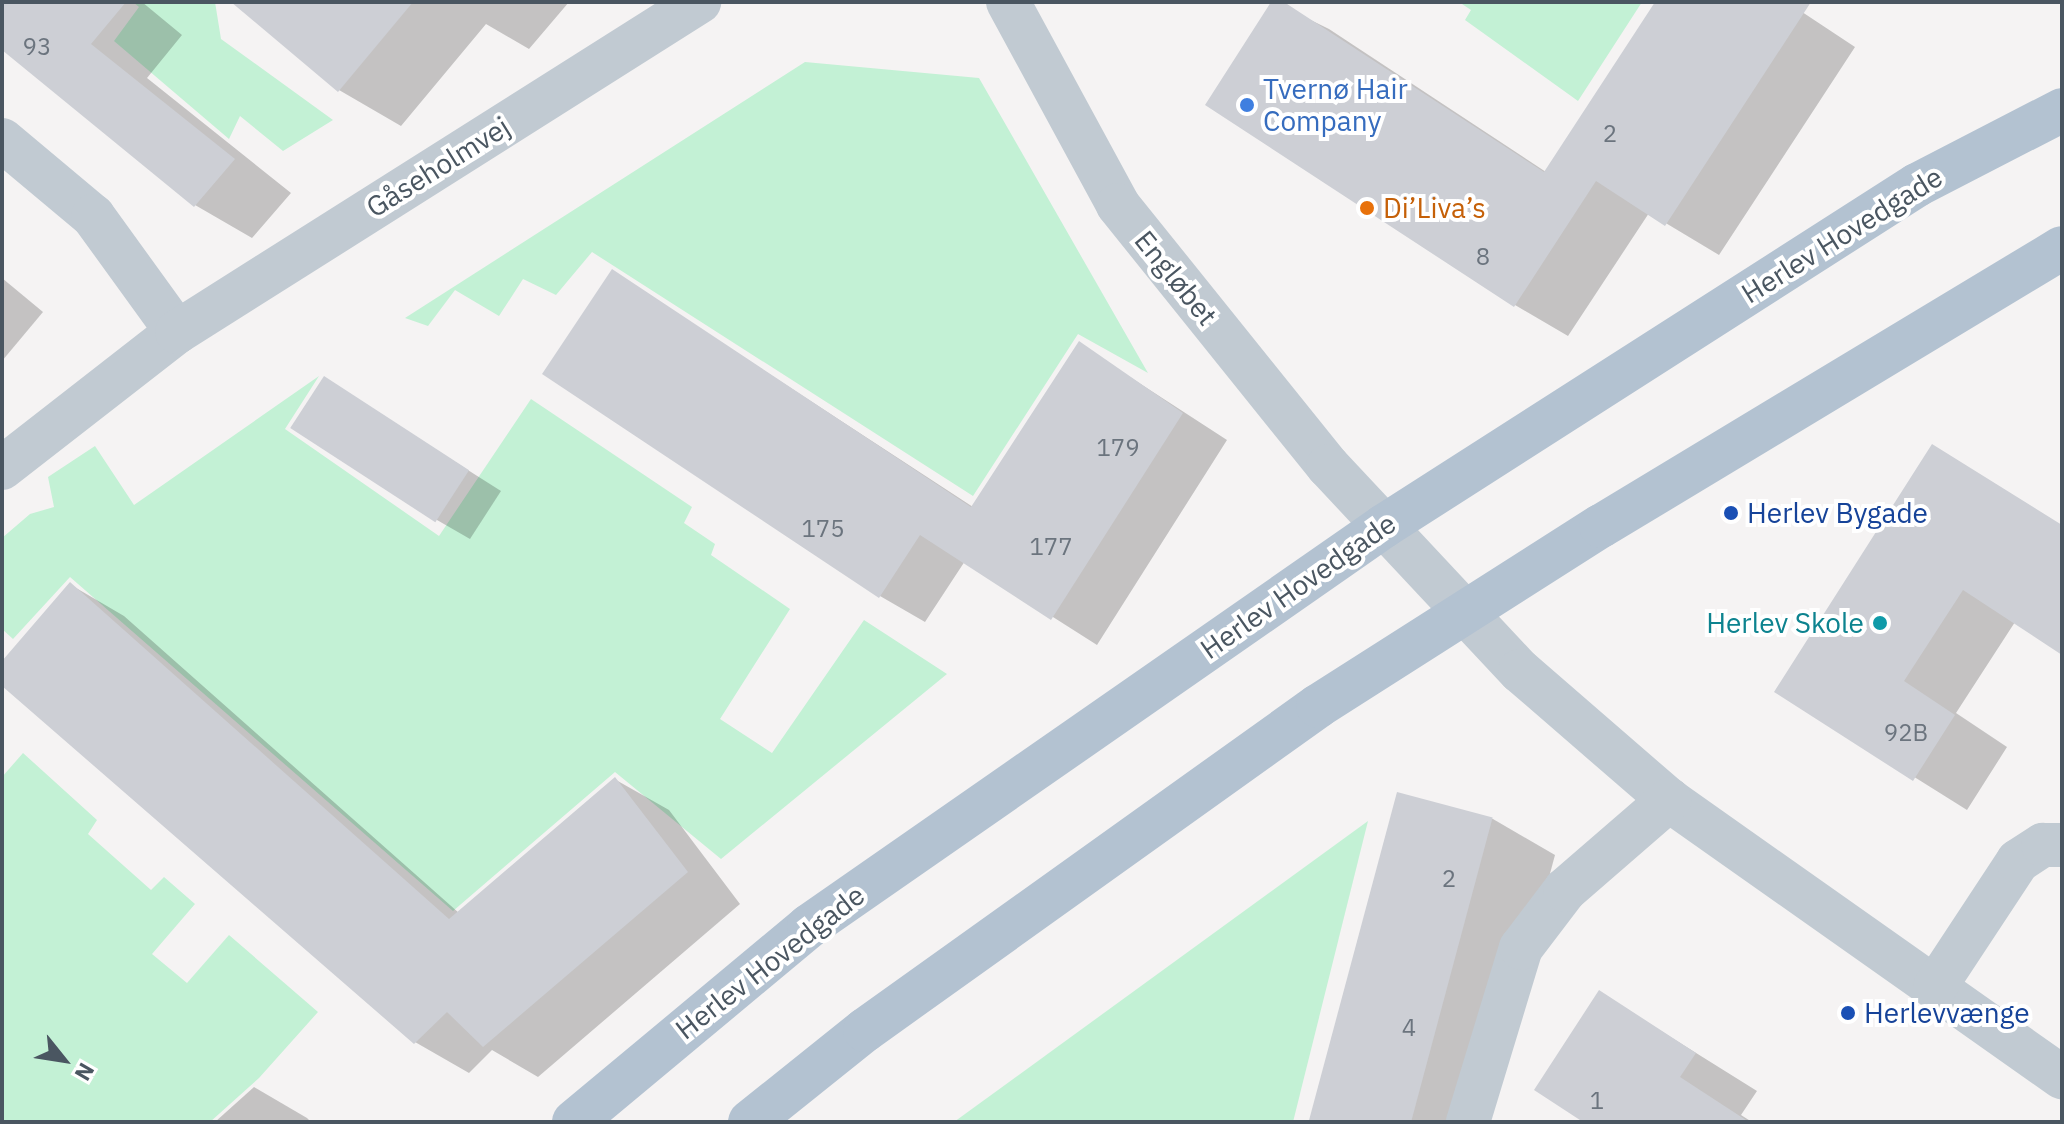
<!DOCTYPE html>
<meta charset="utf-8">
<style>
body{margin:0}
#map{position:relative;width:2064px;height:1124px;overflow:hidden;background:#f5f3f3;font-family:"IBM Plex Sans",sans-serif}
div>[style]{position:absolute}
.green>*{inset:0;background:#c3f1d5}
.shadow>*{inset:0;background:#0003}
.building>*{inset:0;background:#cdcfd5;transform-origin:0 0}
.minor>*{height:44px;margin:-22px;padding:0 22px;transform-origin:22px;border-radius:22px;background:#c1cad2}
.major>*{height:44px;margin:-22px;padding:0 22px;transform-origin:22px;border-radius:22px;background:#b3c2d1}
.dots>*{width:22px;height:22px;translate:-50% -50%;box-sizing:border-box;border:4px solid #fff;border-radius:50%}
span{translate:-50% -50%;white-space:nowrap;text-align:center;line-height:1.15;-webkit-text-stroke:8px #fff;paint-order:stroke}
.number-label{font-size:24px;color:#6b747e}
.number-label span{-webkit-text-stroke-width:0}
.shop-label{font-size:28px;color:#366cbe}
.left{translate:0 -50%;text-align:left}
.street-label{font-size:28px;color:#4a5661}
.food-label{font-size:28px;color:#c56008}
.transit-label{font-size:28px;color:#164399}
.culture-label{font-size:28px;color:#0d838f}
.right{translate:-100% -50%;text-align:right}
.frame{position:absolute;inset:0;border:4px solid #4a5661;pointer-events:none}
.north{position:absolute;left:24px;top:1020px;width:80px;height:80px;-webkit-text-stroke:6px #fff;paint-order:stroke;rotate:120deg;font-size:22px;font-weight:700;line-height:32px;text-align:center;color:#4a5661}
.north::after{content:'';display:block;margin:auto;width:28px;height:36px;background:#4a5661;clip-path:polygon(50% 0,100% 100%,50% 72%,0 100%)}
</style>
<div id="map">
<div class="green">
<i style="clip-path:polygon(133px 2px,215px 2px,221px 39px,333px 120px,283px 151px,240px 116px,229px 139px,114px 41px,139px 7px)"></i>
<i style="clip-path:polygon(1459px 2px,1642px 2px,1578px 101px,1465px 20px,1471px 10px)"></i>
<i style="clip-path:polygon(805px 62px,979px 78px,1148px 373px,1078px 334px,973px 496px,592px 252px,556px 295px,523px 279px,499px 316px,455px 290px,428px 326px,405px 318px)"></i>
<i style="clip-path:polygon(319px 376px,285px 429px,439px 536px,531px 399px,692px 507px,684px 523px,715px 544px,711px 555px,790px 609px,720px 719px,772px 753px,864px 620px,947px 674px,721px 859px,615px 772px,453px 911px,70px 577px,13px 639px,2px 629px,2px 538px,30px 514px,54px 507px,48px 477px,95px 446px,134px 505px)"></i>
<i style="clip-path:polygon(23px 753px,97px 820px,88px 834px,151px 890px,164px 877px,195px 904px,152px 954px,187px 983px,229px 935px,318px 1012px,259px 1078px,210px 1122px,2px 1122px,2px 777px)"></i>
<i style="clip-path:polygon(1368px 821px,1293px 1122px,954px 1122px)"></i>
</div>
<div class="shadow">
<i style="clip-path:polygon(2px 2px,142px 2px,182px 35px,147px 78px,291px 193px,252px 238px,195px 205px,2px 46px)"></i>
<i style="clip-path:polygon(273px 2px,569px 2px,529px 49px,486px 24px,401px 126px,339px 90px)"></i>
<i style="clip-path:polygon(1274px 2px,1329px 29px,1546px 172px,1657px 2px,1787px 2px,1855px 47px,1719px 255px,1649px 213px,1568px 336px,1515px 305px)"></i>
<i style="clip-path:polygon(613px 272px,973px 507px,1079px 344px,1227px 440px,1097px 645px,965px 561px,925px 622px,880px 596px)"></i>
<i style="clip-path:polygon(2px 278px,43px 312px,2px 361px)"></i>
<i style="clip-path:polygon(324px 379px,501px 491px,470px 539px,437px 520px)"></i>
<i style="clip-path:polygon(1933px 447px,2062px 526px,2062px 652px,2015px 622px,1956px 713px,2007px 747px,1967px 810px,1777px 691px)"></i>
<i style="clip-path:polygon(71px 585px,124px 616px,459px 913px,616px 780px,669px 810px,740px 904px,538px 1077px,492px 1050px,469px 1073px,415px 1042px,2px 683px,2px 664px)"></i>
<i style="clip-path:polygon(1398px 794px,1493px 819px,1555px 855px,1483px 1122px,1311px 1122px)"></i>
<i style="clip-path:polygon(1600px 993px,1757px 1091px,1741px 1115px,1752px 1122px,1586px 1122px)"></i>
<i style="clip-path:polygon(254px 1087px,307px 1118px,311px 1122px,215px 1122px)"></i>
</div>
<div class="building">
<i style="clip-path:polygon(2px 2px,126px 2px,91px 44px,235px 159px,194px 207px,2px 50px)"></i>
<i style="clip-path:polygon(231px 2px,413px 2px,338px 92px)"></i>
<i style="clip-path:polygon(1271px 2px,1284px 2px,1544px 172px,1655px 2px,1811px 2px,1665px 226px,1596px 181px,1514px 307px,1205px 105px)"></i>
<i style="clip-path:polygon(612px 269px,971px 507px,1079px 341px,1183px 413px,1051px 620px,920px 535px,879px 598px,542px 374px)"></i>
<i style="left:324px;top:376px;width:173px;height:62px;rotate:33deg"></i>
<i style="clip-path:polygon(1932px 444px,2062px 525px,2062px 655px,1963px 590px,1904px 681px,1955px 715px,1913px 781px,1774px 692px)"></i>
<i style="clip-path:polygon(70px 582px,449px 919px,615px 777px,688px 872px,483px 1047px,447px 1012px,414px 1044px,2px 686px,2px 661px)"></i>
<i style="left:1397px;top:792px;width:99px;height:342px;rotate:15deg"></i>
<i style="clip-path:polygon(1599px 990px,1696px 1053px,1680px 1077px,1749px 1122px,1583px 1122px,1534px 1090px)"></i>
</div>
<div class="minor">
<i style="left:1008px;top:2px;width:231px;rotate:61.5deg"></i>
<i style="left:1118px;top:205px;width:335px;rotate:51.2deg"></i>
<i style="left:1328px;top:466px;width:281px;rotate:46.9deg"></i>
<i style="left:1520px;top:671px;width:197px;rotate:40.9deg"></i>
<i style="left:1669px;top:800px;width:481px;rotate:35.2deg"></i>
<i style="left:2px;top:140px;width:119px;rotate:39.9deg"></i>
<i style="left:93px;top:216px;width:143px;rotate:54.1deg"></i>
<i style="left:2px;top:468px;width:222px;rotate:-37.9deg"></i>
<i style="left:177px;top:332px;width:618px;rotate:-32.3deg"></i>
<i style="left:1935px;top:987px;width:151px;rotate:-56.6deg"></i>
<i style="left:2018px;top:861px;width:30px;rotate:-33deg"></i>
<i style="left:2043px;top:845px;width:19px"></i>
<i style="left:1468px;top:1122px;width:182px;rotate:-73.1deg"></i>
<i style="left:1521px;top:948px;width:73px;rotate:-52.8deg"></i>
<i style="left:1565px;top:890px;width:138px;rotate:-40.9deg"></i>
</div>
<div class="major">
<i style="left:574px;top:1122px;width:306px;rotate:-39.8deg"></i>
<i style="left:809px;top:926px;width:700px;rotate:-34.82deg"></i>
<i style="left:1384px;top:526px;width:633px;rotate:-32.61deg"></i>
<i style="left:1917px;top:185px;width:163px;rotate:-27.3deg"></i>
<i style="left:750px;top:1122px;width:147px;rotate:-38.7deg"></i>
<i style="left:865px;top:1030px;width:557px;rotate:-35.57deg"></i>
<i style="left:1318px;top:706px;width:335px;rotate:-32.5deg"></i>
<i style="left:1601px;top:526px;width:538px;rotate:-31.09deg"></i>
</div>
<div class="dots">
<i style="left:1247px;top:105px;background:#3f7fe0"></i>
<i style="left:1367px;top:208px;background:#e8710a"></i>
<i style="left:1731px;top:513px;background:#1a4fb4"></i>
<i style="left:1880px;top:623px;background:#0f9aa8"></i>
<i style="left:1848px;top:1013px;background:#1a4fb4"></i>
</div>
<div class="number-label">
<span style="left:37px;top:47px">93</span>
<span style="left:1610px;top:134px">2</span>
<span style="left:1483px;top:257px">8</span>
<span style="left:1118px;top:448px">179</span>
<span style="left:823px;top:529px">175</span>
<span style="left:1051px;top:547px">177</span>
<span style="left:1906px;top:733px">92B</span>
<span style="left:1449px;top:879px">2</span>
<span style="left:1409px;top:1028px">4</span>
<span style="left:1597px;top:1101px">1</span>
</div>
<div class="shop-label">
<span class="left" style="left:1263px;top:105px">Tvernø Hair<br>Company</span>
</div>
<div class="street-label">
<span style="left:438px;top:167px;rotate:-32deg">Gåseholmvej</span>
<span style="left:1842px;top:235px;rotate:-32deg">Herlev Hovedgade</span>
<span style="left:1176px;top:278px;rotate:51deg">Engløbet</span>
<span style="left:1298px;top:586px;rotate:-35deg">Herlev Hovedgade</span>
<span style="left:770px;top:962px;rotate:-38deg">Herlev Hovedgade</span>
</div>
<div class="food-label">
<span class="left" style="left:1383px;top:208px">Di’Liva’s</span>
</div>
<div class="transit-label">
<span class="left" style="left:1747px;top:513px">Herlev Bygade</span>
<span class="left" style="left:1864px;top:1013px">Herlevvænge</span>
</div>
<div class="culture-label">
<span class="right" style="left:1864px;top:623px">Herlev Skole</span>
</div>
<div class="frame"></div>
<div class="north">N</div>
</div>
